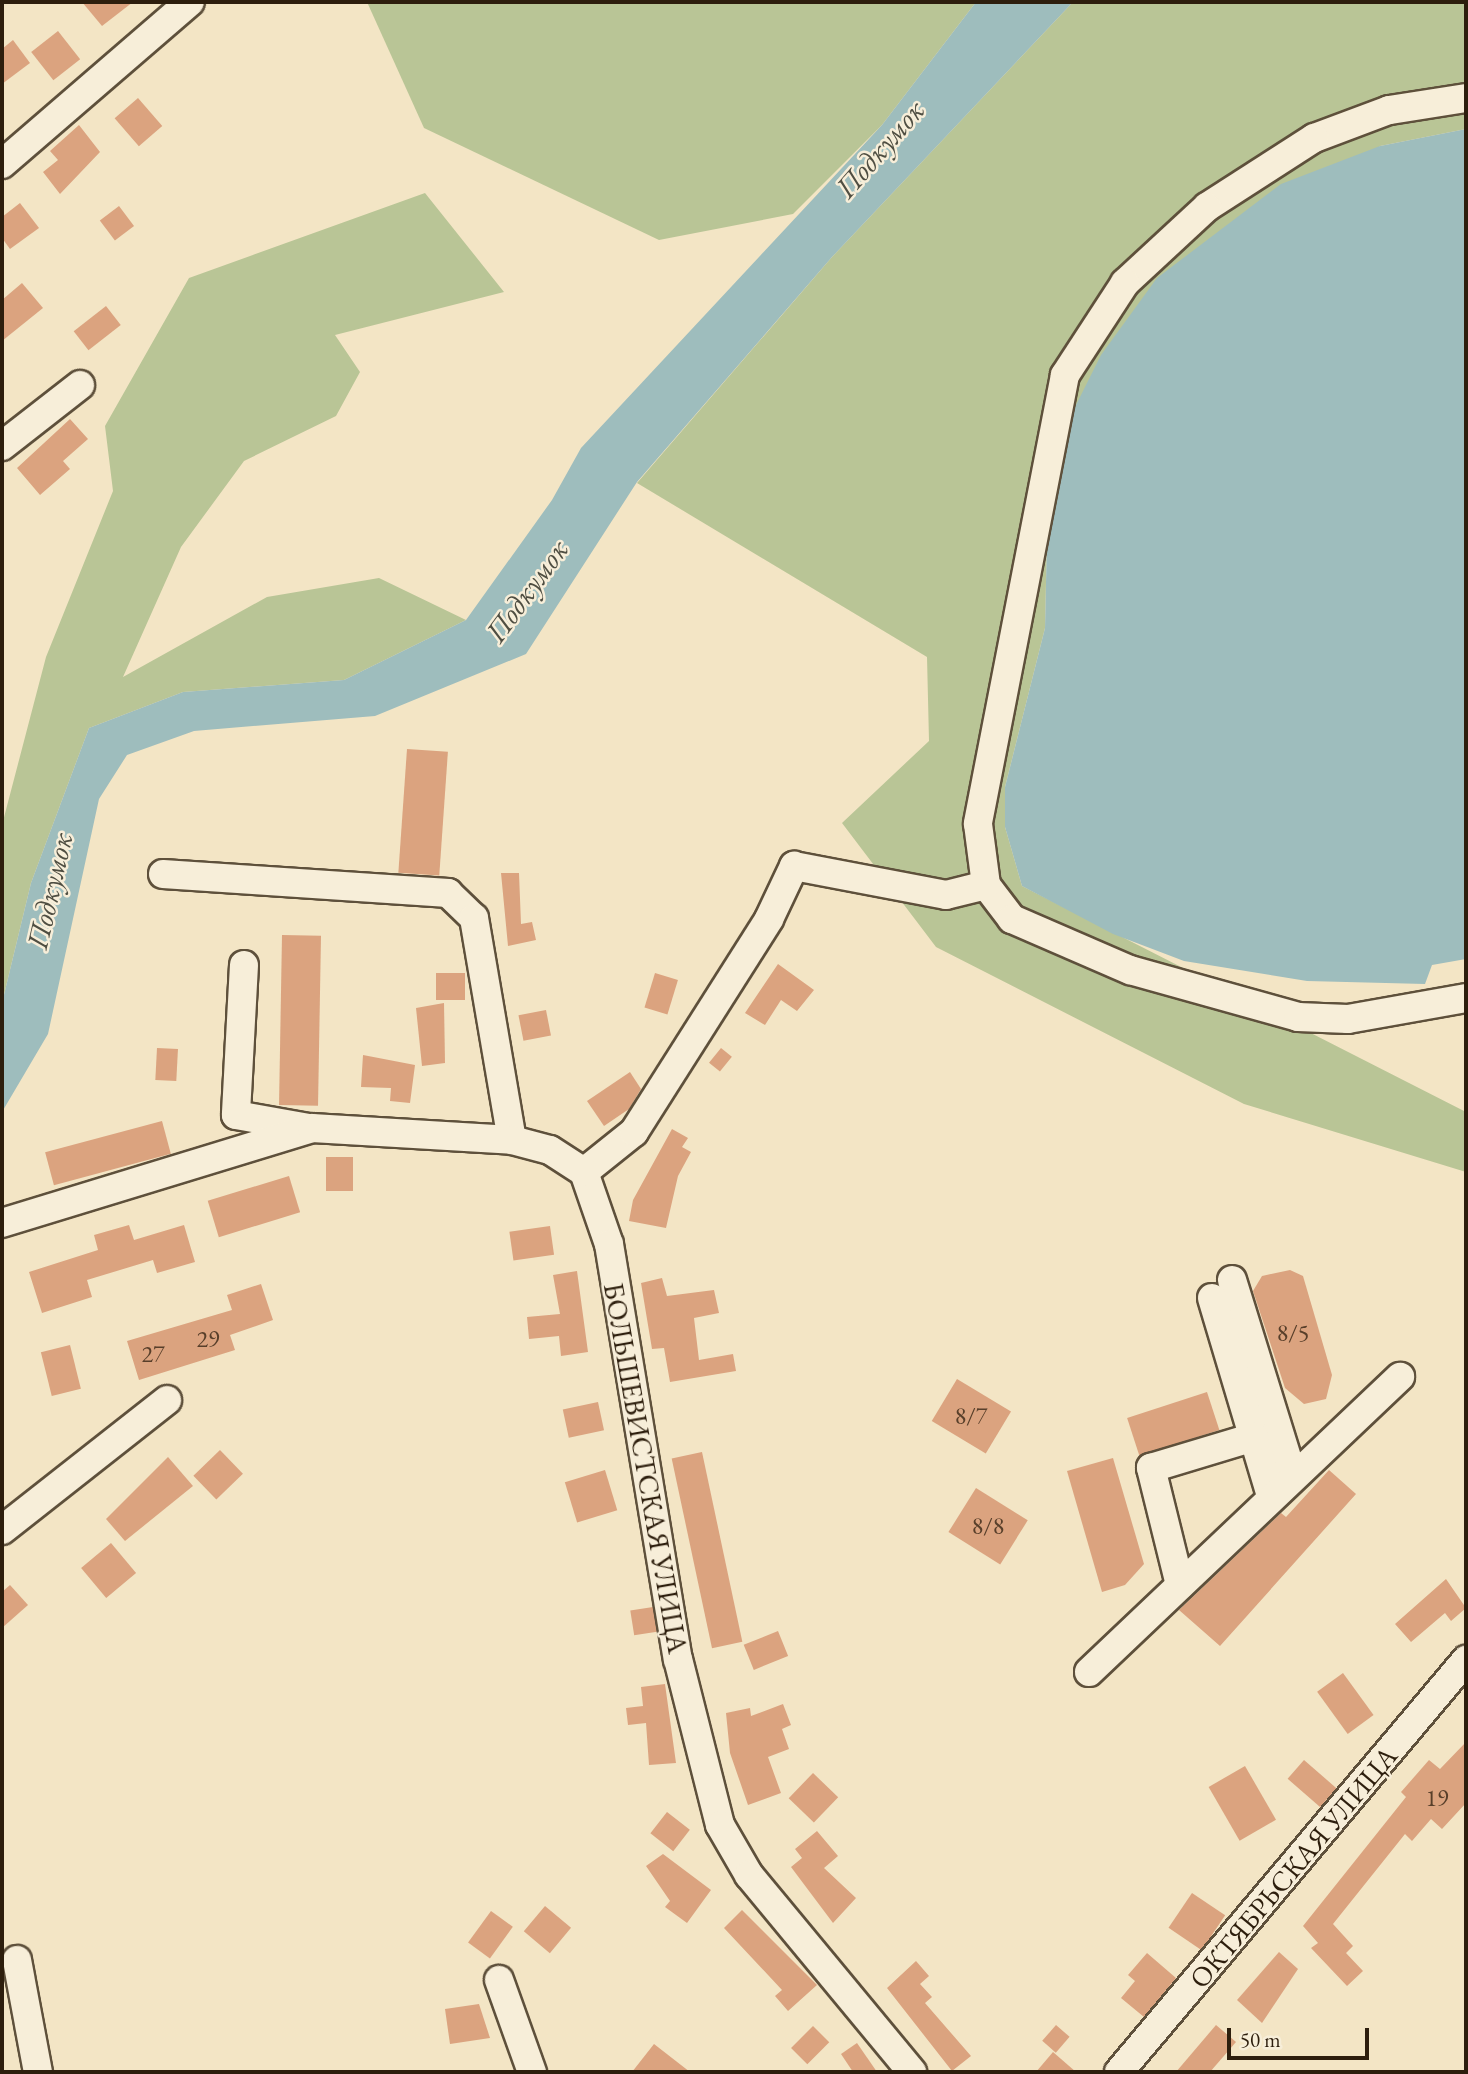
<!DOCTYPE html>
<meta charset="utf-8">
<style>
body{margin:0}
#map{position:relative;width:1468px;height:2074px;overflow:hidden;background:#f3e5c5;font-family:"EB Garamond",serif}
div>[style]{position:absolute}
.green>*{inset:0;background:#b9c596}
.water>*{inset:0;background:#9ebdbd}
.building>*{inset:0;background:#dba37f;transform-origin:0 0}
.roads{filter:drop-shadow(2px 0 #5e503b) drop-shadow(-2px 0 #5e503b) drop-shadow(0 2px #5e503b) drop-shadow(0 -2px #5e503b)}
.minor>*{height:28px;margin:-14px;padding:0 14px;transform-origin:14px;border-radius:14px;background:#f7eed9}
span{translate:-50% -50%;white-space:nowrap;text-align:center;line-height:1.15;-webkit-text-stroke:5px #f7eed9;paint-order:stroke}
.number-label{font-size:24px;color:#583f2a}
.number-label span{-webkit-text-stroke-width:0}
.street-label{font-size:28px;color:#2d1e0d}
.water-label{font-size:30px;color:#4f4e42;font-style:italic}
.frame{position:absolute;inset:0;border:4px solid #2d1e0d;pointer-events:none}
.scale{position:absolute;left:1227px;top:2028px;width:142px;height:32px;box-sizing:border-box;border:4px solid #2d1e0d;border-top:0;padding-left:9px;font-size:21px;line-height:24px;white-space:nowrap;color:#2d1e0d;-webkit-text-stroke:5px #f7eed9;paint-order:stroke}
</style>
<div id="map">
<div class="green">
<i style="clip-path:polygon(367px 2px,976px 2px,882px 125px,793px 214px,659px 240px,424px 128px)"></i>
<i style="clip-path:polygon(1073px 2px,1466px 2px,1466px 129px,1380px 146px,1047px 536px,1045px 628px,1005px 787px,1005px 827px,1022px 886px,1466px 1112px,1466px 1172px,1244px 1104px,936px 947px,842px 823px,929px 741px,927px 657px,637px 483px,832px 257px)"></i>
<i style="clip-path:polygon(425px 193px,504px 292px,335px 335px,360px 372px,336px 416px,244px 461px,181px 547px,123px 677px,267px 597px,379px 578px,466px 620px,344px 680px,183px 692px,89px 728px,31px 883px,2px 1003px,2px 825px,46px 657px,113px 491px,105px 426px,189px 278px)"></i>
</div>
<div class="water">
<i style="clip-path:polygon(976px 2px,1073px 2px,832px 257px,637px 482px,526px 654px,375px 716px,194px 731px,127px 755px,99px 799px,48px 1034px,2px 1112px,2px 1003px,31px 883px,89px 728px,183px 692px,344px 680px,466px 620px,552px 500px,581px 448px,882px 125px)"></i>
<i style="clip-path:polygon(1466px 129px,1466px 959px,1432px 965px,1425px 984px,1307px 981px,1184px 961px,1113px 934px,1022px 886px,1005px 827px,1005px 787px,1045px 628px,1047px 536px,1068px 421px,1101px 355px,1157px 278px,1281px 184px,1380px 146px)"></i>
</div>
<div class="building">
<i style="clip-path:polygon(82px 2px,133px 2px,102px 26px)"></i>
<i style="left:58px;top:31px;width:36px;height:34px;rotate:52deg"></i>
<i style="clip-path:polygon(13px 40px,30px 63px,2px 84px,2px 49px)"></i>
<i style="left:138px;top:98px;width:37px;height:31px;rotate:49deg"></i>
<i style="clip-path:polygon(79px 125px,100px 152px,60px 194px,43px 172px,58px 160px,50px 151px)"></i>
<i style="clip-path:polygon(20px 203px,39px 228px,10px 249px,2px 238px,2px 217px)"></i>
<i style="left:119px;top:206px;width:25px;height:24px;rotate:53deg"></i>
<i style="clip-path:polygon(22px 283px,43px 308px,2px 341px,2px 300px)"></i>
<i style="left:106px;top:306px;width:24px;height:41px;rotate:52deg"></i>
<i style="clip-path:polygon(70px 419px,88px 439px,63px 461px,70px 469px,40px 495px,17px 468px)"></i>
<i style="left:407px;top:749px;width:41px;height:124px;rotate:4deg"></i>
<i style="clip-path:polygon(501px 873px,519px 873px,521px 924px,532px 922px,536px 940px,508px 946px)"></i>
<i style="left:282px;top:935px;width:39px;height:170px;rotate:1deg"></i>
<i style="clip-path:polygon(778px 964px,814px 990px,797px 1011px,781px 1000px,765px 1025px,745px 1013px)"></i>
<i style="left:436px;top:973px;width:29px;height:27px"></i>
<i style="left:655px;top:973px;width:24px;height:36px;rotate:17deg"></i>
<i style="clip-path:polygon(444px 1003px,445px 1063px,422px 1066px,416px 1008px)"></i>
<i style="left:546px;top:1010px;width:26px;height:28px;rotate:79deg"></i>
<i style="left:157px;top:1048px;width:21px;height:32px;rotate:3deg"></i>
<i style="left:721px;top:1048px;width:14px;height:19px;rotate:39deg"></i>
<i style="clip-path:polygon(363px 1055px,415px 1065px,410px 1103px,390px 1101px,391px 1088px,361px 1087px)"></i>
<i style="clip-path:polygon(630px 1072px,641px 1089px,629px 1109px,604px 1126px,587px 1101px)"></i>
<i style="left:162px;top:1121px;width:34px;height:121px;rotate:75deg"></i>
<i style="clip-path:polygon(672px 1129px,688px 1138px,682px 1147px,691px 1152px,678px 1176px,666px 1228px,629px 1221px,633px 1200px)"></i>
<i style="left:326px;top:1157px;width:27px;height:34px"></i>
<i style="left:289px;top:1176px;width:38px;height:85px;rotate:73deg"></i>
<i style="clip-path:polygon(129px 1225px,134px 1240px,184px 1225px,195px 1262px,157px 1273px,153px 1260px,87px 1280px,92px 1297px,42px 1313px,29px 1272px,98px 1250px,94px 1235px)"></i>
<i style="left:550px;top:1226px;width:29px;height:41px;rotate:82deg"></i>
<i style="clip-path:polygon(1290px 1270px,1303px 1276px,1332px 1375px,1326px 1399px,1304px 1404px,1285px 1388px,1253px 1291px,1262px 1276px)"></i>
<i style="clip-path:polygon(577px 1271px,588px 1352px,561px 1356px,559px 1336px,529px 1339px,527px 1317px,560px 1314px,553px 1275px)"></i>
<i style="clip-path:polygon(662px 1278px,667px 1296px,714px 1290px,719px 1313px,694px 1318px,699px 1360px,733px 1354px,736px 1371px,670px 1382px,664px 1348px,652px 1349px,641px 1283px)"></i>
<i style="clip-path:polygon(261px 1284px,273px 1320px,230px 1335px,235px 1350px,139px 1380px,127px 1341px,232px 1310px,227px 1295px)"></i>
<i style="left:70px;top:1345px;width:45px;height:30px;rotate:76deg"></i>
<i style="left:957px;top:1379px;width:63px;height:49px;rotate:31deg"></i>
<i style="left:1207px;top:1392px;width:40px;height:84px;rotate:72deg"></i>
<i style="left:598px;top:1402px;width:29px;height:36px;rotate:78deg"></i>
<i style="left:220px;top:1450px;width:33px;height:37px;rotate:46deg"></i>
<i style="left:702px;top:1452px;width:194px;height:31px;rotate:78deg"></i>
<i style="clip-path:polygon(168px 1457px,193px 1486px,125px 1541px,106px 1519px)"></i>
<i style="clip-path:polygon(1113px 1458px,1144px 1564px,1125px 1585px,1102px 1592px,1067px 1471px)"></i>
<i style="left:605px;top:1470px;width:42px;height:42px;rotate:73deg"></i>
<i style="clip-path:polygon(1329px 1470px,1356px 1494px,1220px 1646px,1179px 1610px,1281px 1513px,1286px 1517px)"></i>
<i style="left:976px;top:1488px;width:61px;height:52px;rotate:32deg"></i>
<i style="left:111px;top:1543px;width:39px;height:39px;rotate:50deg"></i>
<i style="clip-path:polygon(1446px 1579px,1466px 1608px,1451px 1621px,1445px 1613px,1411px 1642px,1395px 1624px)"></i>
<i style="clip-path:polygon(10px 1585px,28px 1605px,2px 1628px,2px 1592px)"></i>
<i style="left:653px;top:1607px;width:25px;height:23px;rotate:81deg"></i>
<i style="left:778px;top:1631px;width:27px;height:37px;rotate:68deg"></i>
<i style="left:1343px;top:1673px;width:52px;height:32px;rotate:54deg"></i>
<i style="clip-path:polygon(665px 1684px,676px 1763px,649px 1765px,646px 1723px,628px 1725px,626px 1708px,643px 1706px,641px 1687px)"></i>
<i style="clip-path:polygon(783px 1704px,791px 1725px,782px 1729px,789px 1749px,768px 1757px,781px 1793px,748px 1805px,730px 1753px,726px 1713px,750px 1708px,751px 1716px)"></i>
<i style="clip-path:polygon(1466px 1742px,1466px 1803px,1442px 1829px,1431px 1819px,1412px 1841px,1405px 1834px,1333px 1924px,1353px 1946px,1346px 1953px,1363px 1971px,1347px 1986px,1311px 1948px,1318px 1943px,1303px 1926px,1406px 1797px,1401px 1792px,1429px 1760px,1440px 1769px)"></i>
<i style="left:1304px;top:1760px;width:43px;height:25px;rotate:41deg"></i>
<i style="left:1245px;top:1766px;width:62px;height:42px;rotate:60deg"></i>
<i style="left:813px;top:1773px;width:35px;height:35px;rotate:44deg"></i>
<i style="left:667px;top:1812px;width:29px;height:27px;rotate:38deg"></i>
<i style="clip-path:polygon(817px 1831px,838px 1856px,824px 1868px,856px 1898px,833px 1923px,791px 1867px,802px 1858px,795px 1849px)"></i>
<i style="clip-path:polygon(663px 1854px,711px 1890px,687px 1923px,665px 1907px,670px 1901px,646px 1866px)"></i>
<i style="left:1192px;top:1893px;width:40px;height:42px;rotate:34deg"></i>
<i style="left:545px;top:1906px;width:34px;height:33px;rotate:40deg"></i>
<i style="clip-path:polygon(742px 1910px,817px 1985px,788px 2011px,775px 1996px,782px 1990px,724px 1928px)"></i>
<i style="left:491px;top:1911px;width:27px;height:39px;rotate:36deg"></i>
<i style="clip-path:polygon(1279px 1952px,1298px 1969px,1262px 2023px,1237px 2000px)"></i>
<i style="clip-path:polygon(1147px 1953px,1176px 1978px,1144px 2017px,1121px 1998px,1135px 1981px,1128px 1975px)"></i>
<i style="clip-path:polygon(916px 1961px,929px 1976px,920px 1984px,932px 1997px,925px 2003px,971px 2056px,952px 2071px,887px 1988px)"></i>
<i style="clip-path:polygon(479px 2004px,490px 2038px,450px 2044px,445px 2009px)"></i>
<i style="left:1056px;top:2025px;width:18px;height:21px;rotate:41deg"></i>
<i style="clip-path:polygon(1216px 2025px,1236px 2042px,1210px 2072px,1176px 2072px)"></i>
<i style="left:813px;top:2026px;width:23px;height:31px;rotate:45deg"></i>
<i style="clip-path:polygon(857px 2043px,877px 2072px,853px 2072px,841px 2054px)"></i>
<i style="clip-path:polygon(654px 2044px,690px 2072px,632px 2072px)"></i>
<i style="clip-path:polygon(1053px 2052px,1076px 2072px,1036px 2072px)"></i>
</div>
<div class="roads">
<div class="minor">
<i style="left:1466px;top:98px;width:78px;rotate:171.1deg"></i>
<i style="left:1389px;top:110px;width:80px;rotate:159.5deg"></i>
<i style="left:1314px;top:138px;width:127px;rotate:147.2deg"></i>
<i style="left:1207px;top:207px;width:112px;rotate:137.2deg"></i>
<i style="left:1125px;top:283px;width:110px;rotate:123.1deg"></i>
<i style="left:1065px;top:375px;width:457px;rotate:101deg"></i>
<i style="left:978px;top:824px;width:62px;rotate:82.5deg"></i>
<i style="left:986px;top:885px;width:43px;rotate:52.6deg"></i>
<i style="left:1012px;top:919px;width:129px;rotate:23.4deg"></i>
<i style="left:1130px;top:970px;width:174px;rotate:15.6deg"></i>
<i style="left:1298px;top:1017px;width:50px;rotate:2.3deg"></i>
<i style="left:1348px;top:1019px;width:120px;rotate:-10.1deg"></i>
<i style="left:2px;top:164px;width:248px;rotate:-40.8deg"></i>
<i style="left:2px;top:446px;width:99px;rotate:-38deg"></i>
<i style="left:163px;top:874px;width:286px;rotate:3.8deg"></i>
<i style="left:448px;top:893px;width:36px;rotate:44deg"></i>
<i style="left:474px;top:918px;width:225px;rotate:80.3deg"></i>
<i style="left:244px;top:965px;width:150px;rotate:93.1deg"></i>
<i style="left:236px;top:1115px;width:74px;rotate:10.1deg"></i>
<i style="left:584px;top:1172px;width:76px;rotate:70.9deg"></i>
<i style="left:609px;top:1244px;width:421px;rotate:80.6deg"></i>
<i style="left:678px;top:1659px;width:171px;rotate:75.8deg"></i>
<i style="left:720px;top:1825px;width:58px;rotate:59.9deg"></i>
<i style="left:749px;top:1875px;width:256px;rotate:50.4deg"></i>
<i style="left:584px;top:1172px;width:64px;rotate:-38.7deg"></i>
<i style="left:634px;top:1132px;width:252px;rotate:-57.6deg"></i>
<i style="left:769px;top:919px;width:59px;rotate:-64.7deg"></i>
<i style="left:794px;top:866px;width:155px;rotate:10.8deg"></i>
<i style="left:946px;top:895px;width:41px;rotate:-14deg"></i>
<i style="left:2px;top:1223px;width:324px;rotate:-17deg"></i>
<i style="left:312px;top:1128px;width:200px;rotate:3.4deg"></i>
<i style="left:512px;top:1140px;width:39px;rotate:15deg"></i>
<i style="left:550px;top:1150px;width:40px;rotate:32.9deg"></i>
<i style="left:1232px;top:1280px;width:203px;rotate:72.8deg"></i>
<i style="left:1212px;top:1298px;width:207px;rotate:73.4deg"></i>
<i style="left:2px;top:1530px;width:210px;rotate:-38.2deg"></i>
<i style="left:1180px;top:1585px;width:121px;rotate:-103.9deg"></i>
<i style="left:1151px;top:1468px;width:108px;rotate:-16.8deg"></i>
<i style="left:1089px;top:1672px;width:429px;rotate:-43.5deg"></i>
<i style="left:17px;top:1960px;width:114px;rotate:79.4deg"></i>
<i style="left:499px;top:1980px;width:98px;rotate:70.3deg"></i>
<i style="left:1119px;top:2072px;width:539px;rotate:-49.89deg"></i>
</div>
</div>
<div class="number-label">
<span style="left:1293px;top:1333px">8/5</span>
<span style="left:208px;top:1339px">29</span>
<span style="left:153px;top:1354px">27</span>
<span style="left:971px;top:1416px">8/7</span>
<span style="left:988px;top:1526px">8/8</span>
<span style="left:1437px;top:1798px">19</span>
</div>
<div class="street-label">
<span style="left:646px;top:1468px;rotate:80deg">БОЛЬШЕВИСТСКАЯ УЛИЦА</span>
<span style="left:1293px;top:1867px;rotate:-50deg">ОКТЯБРЬСКАЯ УЛИЦА</span>
</div>
<div class="water-label">
<span style="left:880px;top:149px;rotate:-49deg">Подкумок</span>
<span style="left:527px;top:591px;rotate:-54deg">Подкумок</span>
<span style="left:50px;top:891px;rotate:-77deg">Подкумок</span>
</div>
<div class="frame"></div>
<div class="scale">50 m</div>
</div>
